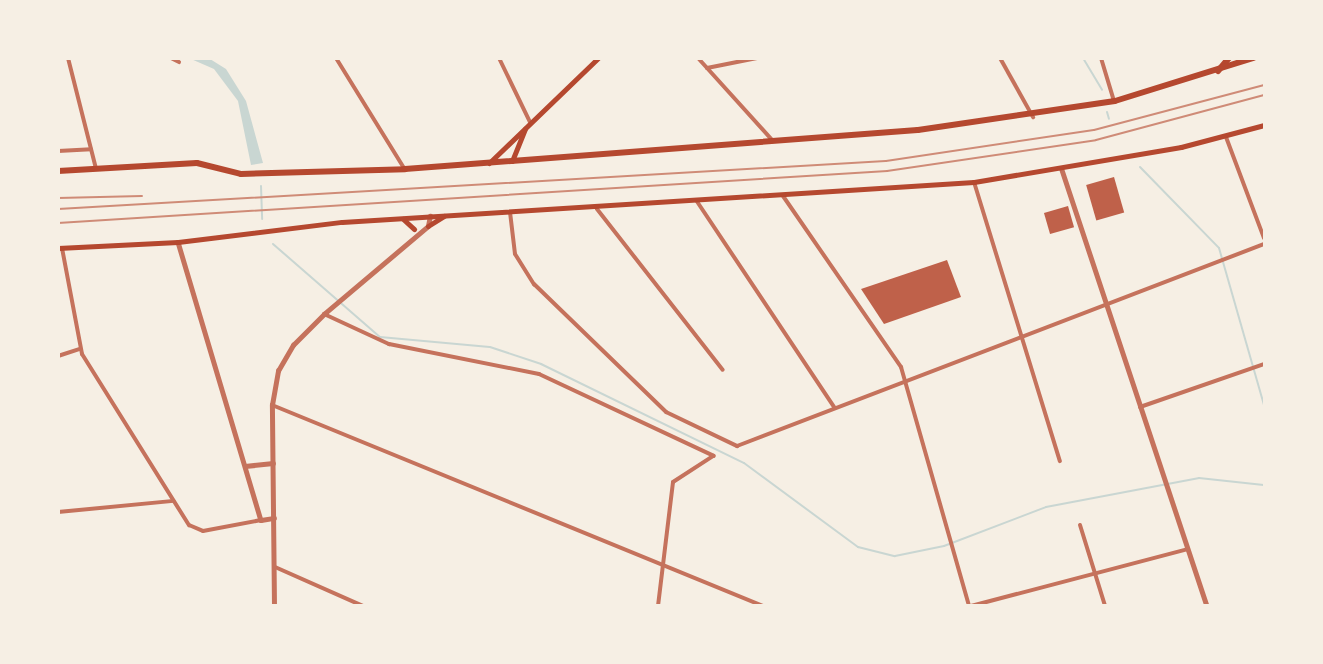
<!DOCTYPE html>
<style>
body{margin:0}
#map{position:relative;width:1323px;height:664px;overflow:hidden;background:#f6efe4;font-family:Quicksand,sans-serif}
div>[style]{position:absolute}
.water>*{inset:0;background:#c9d6d2}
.stream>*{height:2px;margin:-1px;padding:0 1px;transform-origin:1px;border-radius:1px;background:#c9d6d2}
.building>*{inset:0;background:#bf614a;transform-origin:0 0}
.minor>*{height:4px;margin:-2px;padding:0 2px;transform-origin:2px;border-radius:2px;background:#c5725c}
.tertiary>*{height:4.5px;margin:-2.25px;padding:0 2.25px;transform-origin:2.25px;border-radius:2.25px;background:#c5725c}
.secondary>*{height:5px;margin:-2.5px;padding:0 2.5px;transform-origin:2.5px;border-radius:2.5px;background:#b5482f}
.primary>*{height:6px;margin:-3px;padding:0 3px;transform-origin:3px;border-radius:3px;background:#b5482f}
.rail>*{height:2px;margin:-1px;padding:0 1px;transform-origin:1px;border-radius:1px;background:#cf8b77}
span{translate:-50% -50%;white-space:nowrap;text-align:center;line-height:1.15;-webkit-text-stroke:6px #f6efe4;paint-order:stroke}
.frame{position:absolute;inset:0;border:60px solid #f6efe4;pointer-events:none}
</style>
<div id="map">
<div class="water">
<i style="clip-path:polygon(191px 59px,210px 59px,226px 69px,246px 101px,263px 163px,251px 165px,238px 101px,214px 69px)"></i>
</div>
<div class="stream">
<i style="left:1083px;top:58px;width:37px;rotate:59deg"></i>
<i style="left:1107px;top:112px;width:7px;rotate:74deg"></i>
<i style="left:1140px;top:167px;width:113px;rotate:45.7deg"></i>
<i style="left:1219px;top:248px;width:163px;rotate:74deg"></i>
<i style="left:261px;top:186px;width:33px;rotate:88deg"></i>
<i style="left:273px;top:244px;width:142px;rotate:41deg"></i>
<i style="left:380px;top:337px;width:110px;rotate:5.2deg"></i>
<i style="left:490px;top:347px;width:54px;rotate:18.4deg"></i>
<i style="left:541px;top:364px;width:226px;rotate:26deg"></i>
<i style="left:744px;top:463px;width:142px;rotate:36.4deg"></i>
<i style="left:858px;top:547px;width:38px;rotate:14deg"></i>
<i style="left:895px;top:556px;width:50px;rotate:-11.5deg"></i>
<i style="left:944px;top:546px;width:109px;rotate:-20.9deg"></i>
<i style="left:1046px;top:507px;width:156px;rotate:-10.7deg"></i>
<i style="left:1199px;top:478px;width:65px;rotate:6.1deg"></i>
</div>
<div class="building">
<i style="left:1114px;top:177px;width:37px;height:29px;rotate:74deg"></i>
<i style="left:1068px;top:206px;width:22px;height:25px;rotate:74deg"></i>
<i style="clip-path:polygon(947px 260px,961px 297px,884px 324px,861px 289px)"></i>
</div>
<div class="minor">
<i style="left:68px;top:58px;width:114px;rotate:75.8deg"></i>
<i style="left:171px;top:58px;width:9px;rotate:27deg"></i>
<i style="left:336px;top:58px;width:129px;rotate:58.3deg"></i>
<i style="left:499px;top:58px;width:71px;rotate:64.2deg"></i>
<i style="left:698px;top:58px;width:110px;rotate:47.9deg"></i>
<i style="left:1000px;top:58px;width:68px;rotate:60.8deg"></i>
<i style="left:1101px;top:58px;width:45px;rotate:73.2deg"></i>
<i style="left:707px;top:68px;width:51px;rotate:-11.3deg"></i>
<i style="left:1226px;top:137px;width:108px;rotate:69.4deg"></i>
<i style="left:58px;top:151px;width:33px;rotate:-3deg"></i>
<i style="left:974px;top:182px;width:292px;rotate:72.9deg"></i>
<i style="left:783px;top:196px;width:208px;rotate:55.4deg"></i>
<i style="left:901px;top:367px;width:248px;rotate:74.1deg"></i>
<i style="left:696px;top:200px;width:249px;rotate:56.3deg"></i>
<i style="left:597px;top:209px;width:204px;rotate:52deg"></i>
<i style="left:510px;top:212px;width:42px;rotate:83.2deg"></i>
<i style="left:515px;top:254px;width:36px;rotate:58deg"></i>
<i style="left:534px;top:284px;width:184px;rotate:44.1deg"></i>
<i style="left:666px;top:412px;width:79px;rotate:25.6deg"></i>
<i style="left:737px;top:446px;width:564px;rotate:-20.97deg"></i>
<i style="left:62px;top:248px;width:108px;rotate:79.3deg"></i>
<i style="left:82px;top:354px;width:202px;rotate:58deg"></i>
<i style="left:189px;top:525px;width:15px;rotate:23deg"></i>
<i style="left:203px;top:531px;width:59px;rotate:-10.7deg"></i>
<i style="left:324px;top:314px;width:72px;rotate:24.8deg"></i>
<i style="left:389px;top:344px;width:153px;rotate:11.3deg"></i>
<i style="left:539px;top:374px;width:193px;rotate:25.1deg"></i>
<i style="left:58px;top:356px;width:23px;rotate:-18deg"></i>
<i style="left:272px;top:405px;width:531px;rotate:22.26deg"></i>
<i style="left:1140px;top:407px;width:131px;rotate:-19.1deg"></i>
<i style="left:58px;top:512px;width:116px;rotate:-5.5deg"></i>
<i style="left:1080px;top:525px;width:85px;rotate:72.8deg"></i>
<i style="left:275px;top:567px;width:96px;rotate:23.9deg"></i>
<i style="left:658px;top:606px;width:125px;rotate:-83.1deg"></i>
<i style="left:673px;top:482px;width:48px;rotate:-33deg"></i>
<i style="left:971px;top:606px;width:224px;rotate:-14.7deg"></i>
</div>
<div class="tertiary">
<i style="left:1062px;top:170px;width:459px;rotate:71.6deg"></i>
<i style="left:178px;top:242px;width:290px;rotate:73.4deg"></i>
<i style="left:261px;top:520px;width:13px;rotate:-9deg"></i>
<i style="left:245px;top:466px;width:28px;rotate:-6deg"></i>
<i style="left:274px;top:606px;width:201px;rotate:-90.6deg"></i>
<i style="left:272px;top:405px;width:35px;rotate:-80deg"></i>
<i style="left:278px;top:371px;width:30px;rotate:-60deg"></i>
<i style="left:293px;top:345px;width:44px;rotate:-45deg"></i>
<i style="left:324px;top:314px;width:136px;rotate:-40.2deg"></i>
<i style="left:428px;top:226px;width:10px;rotate:-79deg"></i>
</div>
<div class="secondary">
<i style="left:512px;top:161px;width:35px;rotate:-68deg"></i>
<i style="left:489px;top:163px;width:151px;rotate:-43.9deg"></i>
<i style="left:403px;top:219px;width:15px;rotate:42deg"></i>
<i style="left:428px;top:226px;width:19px;rotate:-32deg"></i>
<i style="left:58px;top:248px;width:120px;rotate:-2.9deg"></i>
<i style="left:178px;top:242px;width:165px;rotate:-7deg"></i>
<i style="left:342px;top:222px;width:633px;rotate:-3.62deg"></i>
<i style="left:974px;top:182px;width:210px;rotate:-9.6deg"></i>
<i style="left:1181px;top:147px;width:86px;rotate:-14.8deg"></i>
</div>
<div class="primary">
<i style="left:1218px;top:71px;width:17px;rotate:-50deg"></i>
<i style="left:58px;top:171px;width:139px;rotate:-3.3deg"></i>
<i style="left:197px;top:163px;width:45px;rotate:14deg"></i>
<i style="left:241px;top:174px;width:164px;rotate:-1.7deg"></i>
<i style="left:405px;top:169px;width:514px;rotate:-4.35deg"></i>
<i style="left:918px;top:130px;width:199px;rotate:-8.4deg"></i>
<i style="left:1115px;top:101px;width:145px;rotate:-17.3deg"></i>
</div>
<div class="rail">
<i style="left:58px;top:198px;width:84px;rotate:-1.4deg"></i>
<i style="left:58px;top:209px;width:829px;rotate:-3.32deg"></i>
<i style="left:886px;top:161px;width:210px;rotate:-8.5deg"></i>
<i style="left:1094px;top:130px;width:176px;rotate:-14.8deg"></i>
<i style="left:58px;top:223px;width:831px;rotate:-3.59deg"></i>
<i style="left:887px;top:171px;width:211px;rotate:-8.4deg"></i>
<i style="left:1096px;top:140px;width:174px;rotate:-15deg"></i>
</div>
<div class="frame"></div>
</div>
